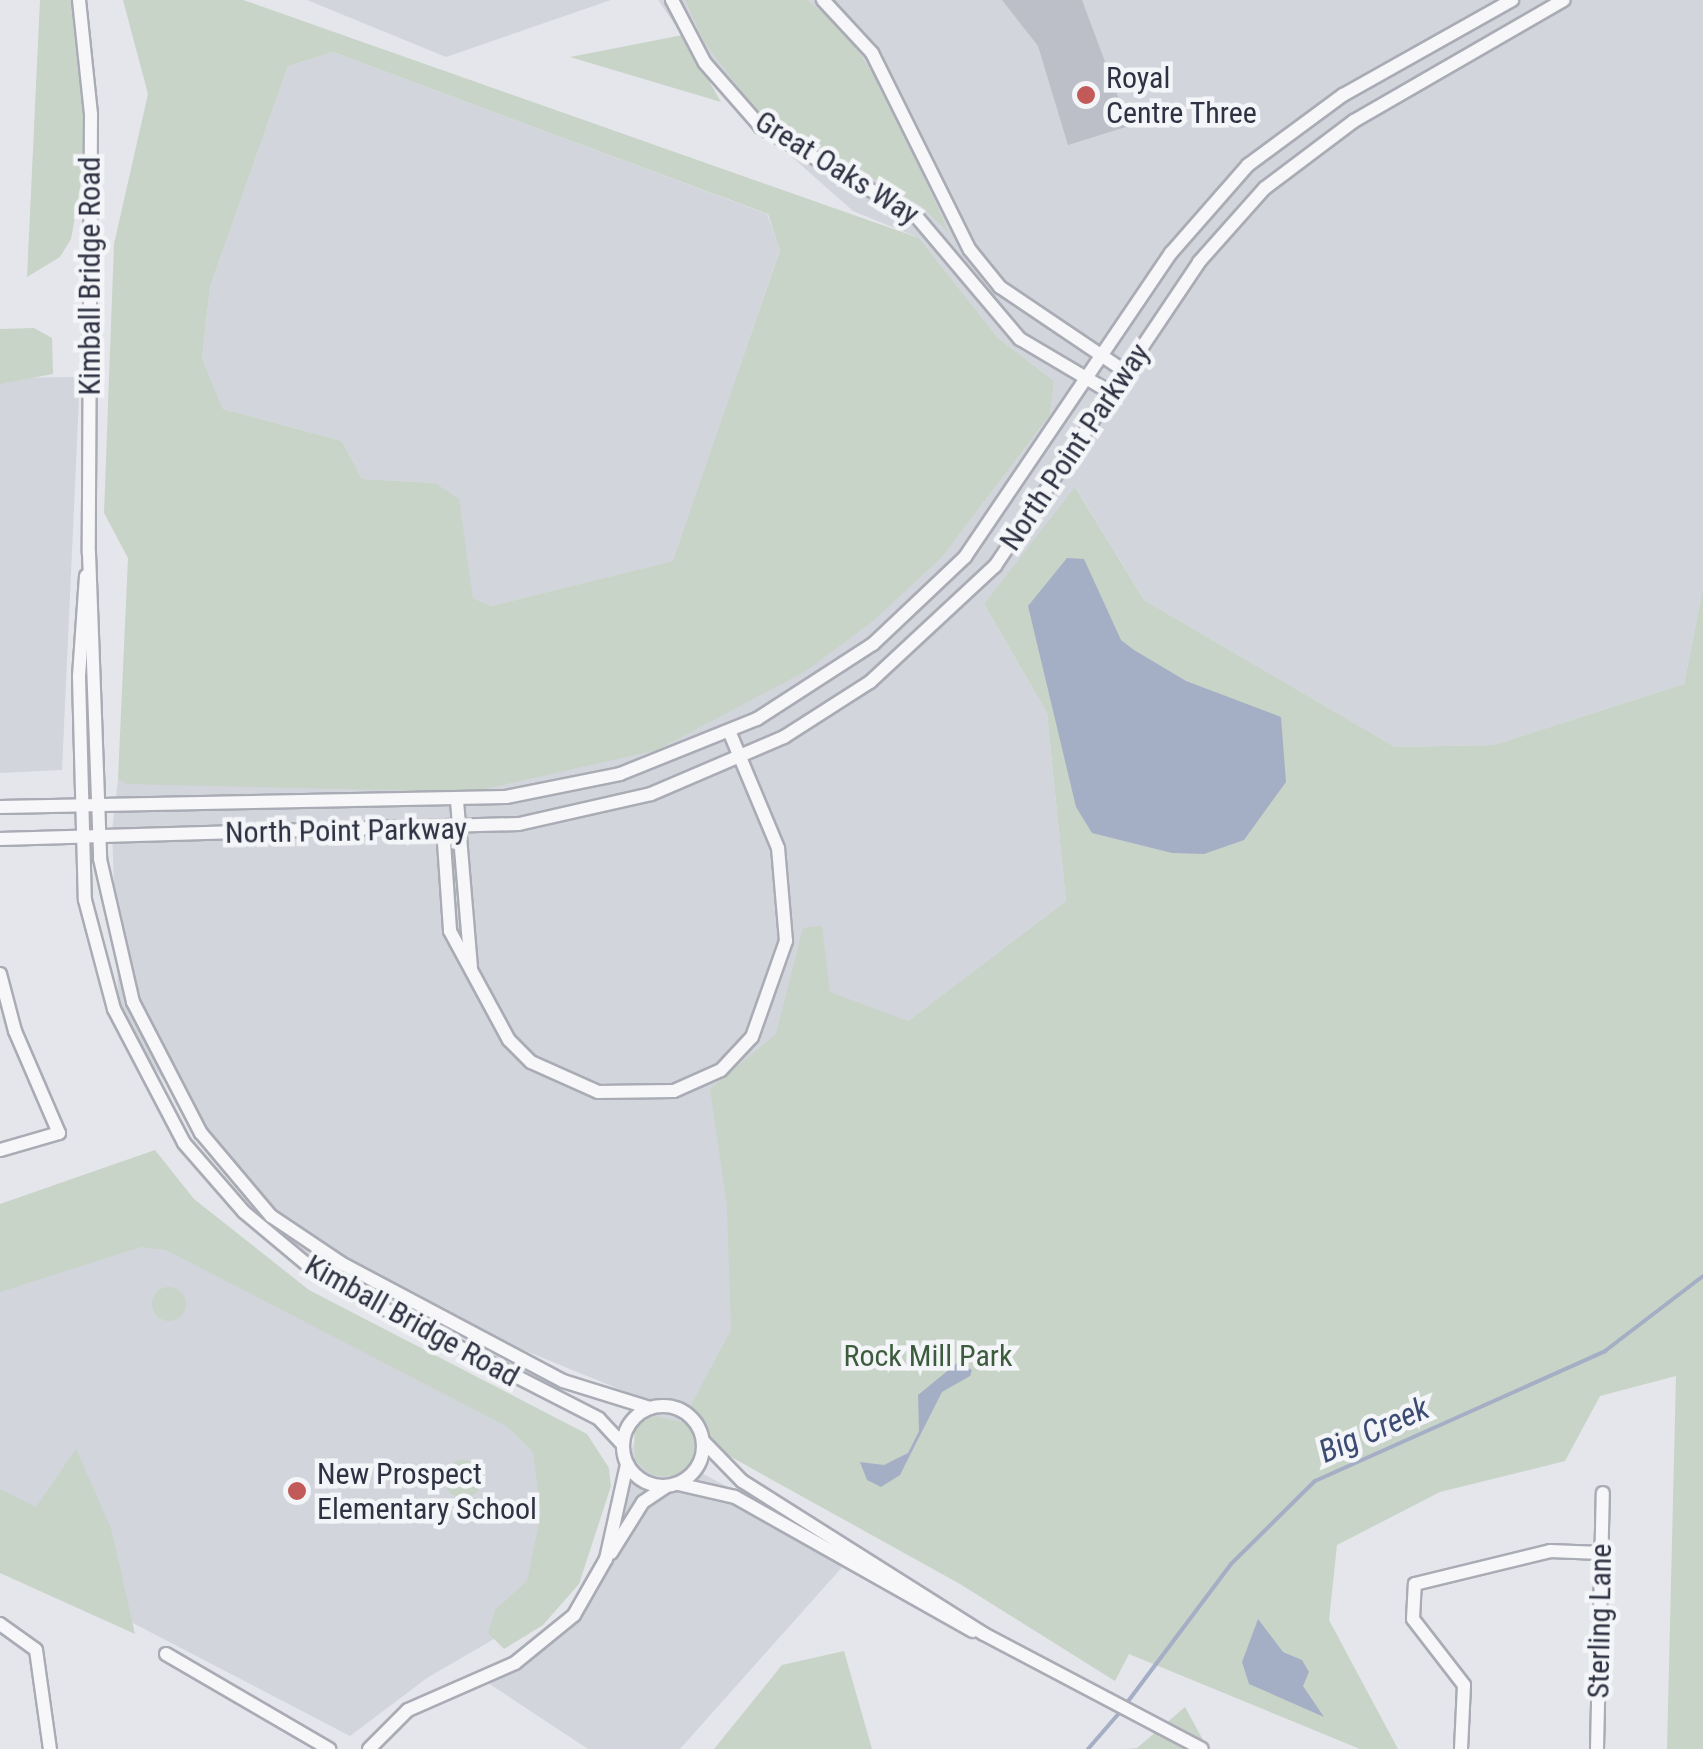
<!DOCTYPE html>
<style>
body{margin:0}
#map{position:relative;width:1703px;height:1749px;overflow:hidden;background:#e5e6eb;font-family:"Roboto Condensed",sans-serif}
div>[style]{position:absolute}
.built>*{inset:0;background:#d3d5dc}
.green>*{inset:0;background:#c8d4c7}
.round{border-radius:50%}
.water>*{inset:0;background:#a4afc6}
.stream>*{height:4px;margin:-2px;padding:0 2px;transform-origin:2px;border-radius:2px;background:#a4afc6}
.building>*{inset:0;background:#bcbfc7}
.roads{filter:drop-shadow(2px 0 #aaacb5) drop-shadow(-2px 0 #aaacb5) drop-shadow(0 2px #aaacb5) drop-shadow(0 -2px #aaacb5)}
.minor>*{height:12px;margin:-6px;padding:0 6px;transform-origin:6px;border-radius:6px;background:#f7f7f9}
.minor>.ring{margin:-6px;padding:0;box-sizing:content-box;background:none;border:12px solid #f7f7f9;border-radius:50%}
.dots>*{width:28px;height:28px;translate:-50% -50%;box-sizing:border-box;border:5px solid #f4f5f8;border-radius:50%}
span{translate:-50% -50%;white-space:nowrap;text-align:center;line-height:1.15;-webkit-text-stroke:9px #f4f5f8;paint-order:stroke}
.poi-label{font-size:30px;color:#2e3242}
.left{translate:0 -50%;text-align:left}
.street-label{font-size:30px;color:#2e3242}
.park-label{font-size:30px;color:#3d5c3d}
.water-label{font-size:32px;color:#3c4b71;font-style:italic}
</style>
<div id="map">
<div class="built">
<i style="clip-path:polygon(307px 0,611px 0,446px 57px)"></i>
<i style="clip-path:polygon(658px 0,1703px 0,1703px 588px,1684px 684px,1494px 745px,1395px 747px,1144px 600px,1076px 488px,984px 604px,1047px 713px,1066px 901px,908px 1021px,665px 1453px,853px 1555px,680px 1749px,588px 1749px,482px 1679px,582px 1605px,643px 1414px,658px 1405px,288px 1254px,119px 1018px,112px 831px,118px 779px,390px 789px,943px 556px,1050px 415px,1054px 381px,998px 338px,919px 238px,853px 211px,724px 97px)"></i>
<i style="clip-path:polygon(333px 52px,767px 214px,780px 249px,674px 561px,491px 606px,473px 598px,435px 483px,362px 479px,342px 441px,223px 409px,202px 358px,210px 287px,288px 66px)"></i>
<i style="clip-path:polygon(80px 377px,62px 770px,0 773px,0 378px)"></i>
<i style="clip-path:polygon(159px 1233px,592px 1456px,563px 1599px,427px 1678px,350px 1736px,0 1554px,0 1276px)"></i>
</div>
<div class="green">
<i style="clip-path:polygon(40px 0,73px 0,86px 89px,85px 161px,71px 239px,60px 257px,27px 277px)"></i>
<i style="clip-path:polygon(evenodd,123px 0,243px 0,919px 238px,998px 338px,1054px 381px,1050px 415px,943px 556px,873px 621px,806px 671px,657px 750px,472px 792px,127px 784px,118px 779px,128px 558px,104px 513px,114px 244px,148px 94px,123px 0,333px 52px,768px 214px,780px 250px,673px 561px,491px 606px,473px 598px,459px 499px,435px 483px,362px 479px,342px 441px,223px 409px,202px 358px,210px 287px,288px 66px,333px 52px)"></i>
<i style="clip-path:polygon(685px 0,807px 0,846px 32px,888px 98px,949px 233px,921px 206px,756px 111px,704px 42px)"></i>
<i style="clip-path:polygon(683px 35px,721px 102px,570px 57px)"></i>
<i style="clip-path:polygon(34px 328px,52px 338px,53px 374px,0 384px,0 329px)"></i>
<i style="clip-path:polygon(1075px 487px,1144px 600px,1395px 747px,1494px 745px,1684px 684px,1703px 588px,1703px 1749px,1667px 1749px,1676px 1376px,1600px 1396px,1565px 1461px,1440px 1492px,1337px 1545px,1329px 1620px,1398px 1749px,1360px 1749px,1129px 1654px,1115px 1681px,960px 1584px,695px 1437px,697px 1462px,680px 1478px,651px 1475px,635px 1460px,634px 1426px,654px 1416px,682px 1422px,731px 1330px,727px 1207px,710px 1089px,776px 1034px,803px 928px,822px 926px,830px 992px,908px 1021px,1066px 901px,1047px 713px,984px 604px)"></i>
<i style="clip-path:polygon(155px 1150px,194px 1199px,309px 1290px,587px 1434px,609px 1468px,611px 1486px,579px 1584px,543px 1625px,504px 1649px,488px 1633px,495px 1610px,527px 1581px,541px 1513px,533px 1452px,508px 1427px,166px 1250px,141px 1247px,0 1292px,0 1204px)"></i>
<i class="round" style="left:152px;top:1287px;width:34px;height:34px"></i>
<i style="clip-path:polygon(76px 1449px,111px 1528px,135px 1634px,0 1573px,0 1489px,36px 1507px)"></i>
<i class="round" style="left:444px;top:1460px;width:38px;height:38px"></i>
<i style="clip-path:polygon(844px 1651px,872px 1749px,714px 1749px,782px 1665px)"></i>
<i style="clip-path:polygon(1185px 1707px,1208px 1749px,1125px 1749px,1137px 1748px)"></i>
</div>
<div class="water">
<i style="clip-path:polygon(1067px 558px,1084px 559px,1121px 640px,1134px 650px,1186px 681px,1281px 717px,1286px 782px,1244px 840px,1204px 854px,1172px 853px,1092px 833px,1076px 807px,1028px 606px)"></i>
<i style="clip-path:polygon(957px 1363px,972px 1370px,970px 1376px,942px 1392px,900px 1475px,881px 1487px,867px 1480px,860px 1462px,884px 1465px,908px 1453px,919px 1431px,918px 1395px)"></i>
<i style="clip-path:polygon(1258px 1619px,1283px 1652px,1302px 1660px,1309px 1672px,1303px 1686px,1324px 1717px,1249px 1684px,1242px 1662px)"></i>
</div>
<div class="stream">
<i style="left:1126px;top:1704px;width:175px;rotate:-53.1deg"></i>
<i style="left:1231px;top:1564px;width:118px;rotate:-44.7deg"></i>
<i style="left:1315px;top:1481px;width:318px;rotate:-24.1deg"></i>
<i style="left:1605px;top:1351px;width:123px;rotate:-37.4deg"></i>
<i style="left:1088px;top:1749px;width:49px;rotate:-49.1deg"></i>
</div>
<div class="building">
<i style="clip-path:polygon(1002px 0,1082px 0,1129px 126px,1068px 145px,1038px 46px)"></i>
</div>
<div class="roads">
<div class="minor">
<i style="left:79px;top:0;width:116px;rotate:84deg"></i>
<i style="left:91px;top:115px;width:438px;rotate:90.3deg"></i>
<i style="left:89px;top:553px;width:306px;rotate:87.9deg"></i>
<i style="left:100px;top:859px;width:147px;rotate:77deg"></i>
<i style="left:133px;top:1002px;width:148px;rotate:62.6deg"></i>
<i style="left:201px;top:1133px;width:109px;rotate:49.9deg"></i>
<i style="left:271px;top:1216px;width:84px;rotate:33.9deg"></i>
<i style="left:341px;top:1263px;width:251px;rotate:28deg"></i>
<i style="left:563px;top:1381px;width:91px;rotate:17.2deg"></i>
<i style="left:672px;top:0;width:71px;rotate:62.4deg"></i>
<i style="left:705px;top:63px;width:85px;rotate:48.8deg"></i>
<i style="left:761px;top:127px;width:179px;rotate:29.9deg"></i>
<i style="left:916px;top:216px;width:161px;rotate:49.8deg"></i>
<i style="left:1020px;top:339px;width:108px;rotate:30.6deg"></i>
<i style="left:823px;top:0;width:72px;rotate:47.2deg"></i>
<i style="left:872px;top:53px;width:220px;rotate:63.6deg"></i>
<i style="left:970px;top:250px;width:48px;rotate:51deg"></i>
<i style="left:1000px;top:287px;width:152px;rotate:34deg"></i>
<i style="left:86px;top:576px;width:101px;rotate:94deg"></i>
<i style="left:79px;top:677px;width:223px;rotate:88.5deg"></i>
<i style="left:85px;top:900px;width:113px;rotate:75.1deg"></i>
<i style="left:114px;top:1009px;width:151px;rotate:62.4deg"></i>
<i style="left:184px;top:1143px;width:91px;rotate:49deg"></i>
<i style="left:244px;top:1212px;width:102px;rotate:39.8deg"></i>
<i style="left:322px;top:1277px;width:311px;rotate:27.1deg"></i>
<i style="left:599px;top:1419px;width:34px;rotate:47deg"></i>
<i style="left:457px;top:801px;width:166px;rotate:85.2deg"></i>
<i style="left:0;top:807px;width:506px;rotate:-1.13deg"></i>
<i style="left:506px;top:797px;width:116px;rotate:-11.4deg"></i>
<i style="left:620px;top:774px;width:148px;rotate:-21.9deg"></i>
<i style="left:757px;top:719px;width:138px;rotate:-32.9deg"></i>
<i style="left:873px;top:644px;width:127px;rotate:-43.4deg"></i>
<i style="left:965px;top:557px;width:367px;rotate:-55.9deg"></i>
<i style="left:1171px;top:253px;width:117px;rotate:-48.8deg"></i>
<i style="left:1248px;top:165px;width:118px;rotate:-36.4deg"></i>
<i style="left:1343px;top:95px;width:194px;rotate:-29.3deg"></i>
<i style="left:458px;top:829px;width:19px;rotate:137deg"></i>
<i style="left:444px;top:842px;width:89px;rotate:86.1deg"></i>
<i style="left:450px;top:931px;width:124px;rotate:61.6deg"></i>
<i style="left:509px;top:1040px;width:31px;rotate:45deg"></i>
<i style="left:531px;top:1062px;width:73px;rotate:24.1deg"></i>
<i style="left:598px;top:1092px;width:76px;rotate:-0.8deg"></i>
<i style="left:674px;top:1091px;width:51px;rotate:-24.1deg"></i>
<i style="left:721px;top:1070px;width:45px;rotate:-46.8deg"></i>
<i style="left:752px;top:1037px;width:102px;rotate:-70.5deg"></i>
<i style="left:786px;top:941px;width:93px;rotate:-94.9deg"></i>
<i style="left:778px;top:848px;width:125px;rotate:-112.7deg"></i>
<i style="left:0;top:839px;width:519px;rotate:-1.66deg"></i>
<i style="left:519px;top:824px;width:135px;rotate:-12.8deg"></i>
<i style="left:651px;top:794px;width:145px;rotate:-23.2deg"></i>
<i style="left:784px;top:737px;width:102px;rotate:-32.6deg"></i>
<i style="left:870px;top:682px;width:171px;rotate:-42.9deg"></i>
<i style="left:995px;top:566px;width:366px;rotate:-56.1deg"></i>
<i style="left:1199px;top:262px;width:99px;rotate:-48.3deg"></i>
<i style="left:1265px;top:188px;width:111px;rotate:-37deg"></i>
<i style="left:1354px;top:121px;width:242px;rotate:-30deg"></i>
<i style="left:0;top:974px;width:59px;rotate:75.3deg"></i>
<i style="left:15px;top:1031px;width:111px;rotate:66.7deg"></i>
<i style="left:59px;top:1133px;width:61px;rotate:163.9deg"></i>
<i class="ring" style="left:623px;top:1406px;width:68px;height:68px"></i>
<i style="left:703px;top:1441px;width:56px;rotate:45.7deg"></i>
<i style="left:742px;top:1481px;width:286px;rotate:32.3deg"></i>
<i style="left:984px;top:1634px;width:246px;rotate:27.8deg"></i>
<i style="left:678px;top:1484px;width:58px;rotate:12.8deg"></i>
<i style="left:735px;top:1497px;width:273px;rotate:29.4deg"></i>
<i style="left:611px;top:1553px;width:60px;rotate:-57.9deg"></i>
<i style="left:643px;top:1502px;width:27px;rotate:-34deg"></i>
<i style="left:0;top:1624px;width:44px;rotate:35.8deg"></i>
<i style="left:36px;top:1650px;width:100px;rotate:82deg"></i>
<i style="left:166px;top:1654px;width:189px;rotate:30.2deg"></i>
<i style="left:369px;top:1749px;width:55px;rotate:-45deg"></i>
<i style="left:408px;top:1710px;width:117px;rotate:-23.7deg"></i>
<i style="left:515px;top:1663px;width:76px;rotate:-39.1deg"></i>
<i style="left:574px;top:1615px;width:64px;rotate:-60.3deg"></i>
<i style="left:606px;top:1559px;width:97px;rotate:-77.5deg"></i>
<i style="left:1461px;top:1749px;width:64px;rotate:-87.3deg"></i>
<i style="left:1464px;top:1685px;width:83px;rotate:-127.7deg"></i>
<i style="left:1413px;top:1619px;width:35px;rotate:-87deg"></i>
<i style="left:1415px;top:1584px;width:139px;rotate:-13.7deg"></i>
<i style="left:1550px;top:1551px;width:51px;rotate:2.2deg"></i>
<i style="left:1597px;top:1749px;width:256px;rotate:-88.7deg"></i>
</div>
</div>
<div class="dots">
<i style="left:1086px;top:95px;background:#c15a59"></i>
<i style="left:297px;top:1491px;background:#c15a59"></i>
</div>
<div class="poi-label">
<span class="left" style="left:1106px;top:95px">Royal<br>Centre Three</span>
<span class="left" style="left:317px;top:1491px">New Prospect<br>Elementary School</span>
</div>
<div class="street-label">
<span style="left:837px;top:168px;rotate:32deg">Great Oaks Way</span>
<span style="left:90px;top:276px;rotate:-90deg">Kimball Bridge Road</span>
<span style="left:1075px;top:447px;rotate:-56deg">North Point Parkway</span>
<span style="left:346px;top:831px;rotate:-1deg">North Point Parkway</span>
<span style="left:412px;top:1321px;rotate:29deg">Kimball Bridge Road</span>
<span style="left:1600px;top:1621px;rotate:-89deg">Sterling Lane</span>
</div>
<div class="park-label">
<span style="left:928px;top:1356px">Rock Mill Park</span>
</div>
<div class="water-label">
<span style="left:1374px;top:1430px;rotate:-24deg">Big Creek</span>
</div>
</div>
